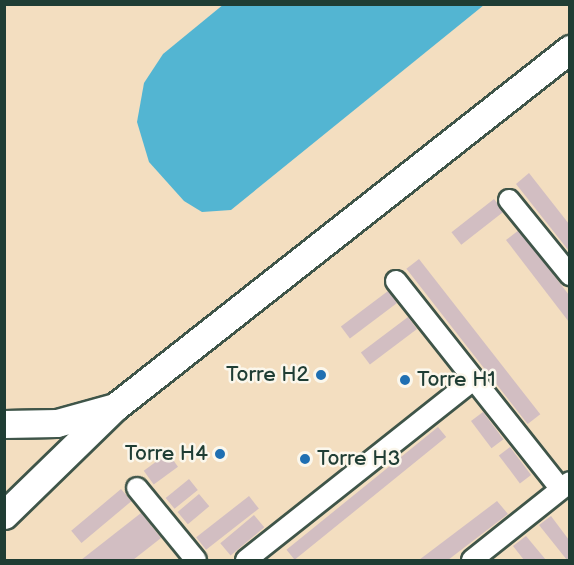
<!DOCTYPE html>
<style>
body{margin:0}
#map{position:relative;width:574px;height:565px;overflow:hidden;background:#f3dec0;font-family:"Balsamiq Sans",sans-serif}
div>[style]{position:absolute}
.industrial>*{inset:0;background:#d2bec2;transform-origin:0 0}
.water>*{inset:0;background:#53b5d2}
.roads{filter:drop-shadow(2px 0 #3f5549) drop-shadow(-2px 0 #3f5549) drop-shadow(0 2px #3f5549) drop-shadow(0 -2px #3f5549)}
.street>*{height:20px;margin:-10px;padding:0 10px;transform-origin:10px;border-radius:10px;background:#fff}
.secondary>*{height:27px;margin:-13.5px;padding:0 13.5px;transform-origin:13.5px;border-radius:13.5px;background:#fff}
.dots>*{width:16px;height:16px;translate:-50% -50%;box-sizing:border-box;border:3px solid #fbf7ec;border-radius:50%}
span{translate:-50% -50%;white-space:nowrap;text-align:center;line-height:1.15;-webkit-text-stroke:5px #fbf7ec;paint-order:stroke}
.poi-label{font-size:21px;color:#1f3d34}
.right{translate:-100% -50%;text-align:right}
.left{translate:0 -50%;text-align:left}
.frame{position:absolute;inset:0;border:6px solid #1f3d34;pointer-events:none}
</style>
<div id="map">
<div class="industrial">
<i style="clip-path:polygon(529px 173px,569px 224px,569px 251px,516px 184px)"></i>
<i style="left:494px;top:199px;width:16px;height:54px;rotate:52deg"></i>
<i style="clip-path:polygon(519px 230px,569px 295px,569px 322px,506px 240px)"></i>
<i style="left:419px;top:259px;width:197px;height:16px;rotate:52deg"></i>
<i style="left:388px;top:291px;width:15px;height:59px;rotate:53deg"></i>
<i style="left:408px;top:317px;width:15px;height:59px;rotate:53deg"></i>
<i style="left:483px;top:412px;width:34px;height:15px;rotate:53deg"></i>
<i style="left:438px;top:427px;width:13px;height:195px;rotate:51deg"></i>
<i style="left:510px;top:447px;width:35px;height:14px;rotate:53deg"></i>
<i style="left:168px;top:453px;width:17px;height:30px;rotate:54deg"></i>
<i style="left:189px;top:479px;width:14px;height:30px;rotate:51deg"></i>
<i style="left:121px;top:489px;width:16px;height:65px;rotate:50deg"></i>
<i style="left:199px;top:494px;width:16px;height:28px;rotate:50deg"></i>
<i style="left:249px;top:496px;width:16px;height:67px;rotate:52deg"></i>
<i style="clip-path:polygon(497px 501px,508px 514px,448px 560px,419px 560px)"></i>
<i style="clip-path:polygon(141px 513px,161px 538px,133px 560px,81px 560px)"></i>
<i style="left:254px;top:515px;width:16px;height:44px;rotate:50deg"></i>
<i style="clip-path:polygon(551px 516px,569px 540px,569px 560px,567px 560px,539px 525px)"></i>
<i style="clip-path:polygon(526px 536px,546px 560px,524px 560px,513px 546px)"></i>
</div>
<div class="water">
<i style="clip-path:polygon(224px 4px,483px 4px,484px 5px,231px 210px,202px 212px,184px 201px,149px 162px,137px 122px,144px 83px,163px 54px)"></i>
</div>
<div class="roads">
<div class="street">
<i style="left:509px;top:200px;width:97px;rotate:50.9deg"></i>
<i style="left:396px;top:281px;width:265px;rotate:51.6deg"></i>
<i style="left:137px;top:488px;width:93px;rotate:50.7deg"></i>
<i style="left:246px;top:560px;width:290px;rotate:-38.4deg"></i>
<i style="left:472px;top:560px;width:125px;rotate:-38.5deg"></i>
</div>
<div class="secondary">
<i style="left:4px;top:424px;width:53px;rotate:-1.1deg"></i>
<i style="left:57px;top:423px;width:60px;rotate:-15.4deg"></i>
<i style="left:4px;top:515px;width:155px;rotate:-44.2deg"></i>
<i style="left:115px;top:407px;width:579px;rotate:-38.2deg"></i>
</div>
</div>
<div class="dots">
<i style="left:321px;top:375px;background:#1f6fb2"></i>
<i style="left:405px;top:380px;background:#1f6fb2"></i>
<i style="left:220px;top:454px;background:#1f6fb2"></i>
<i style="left:305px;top:459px;background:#1f6fb2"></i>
</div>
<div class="poi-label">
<span class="right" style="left:309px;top:375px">Torre H2</span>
<span class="left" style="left:417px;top:380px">Torre H1</span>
<span class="right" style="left:208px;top:454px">Torre H4</span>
<span class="left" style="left:317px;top:459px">Torre H3</span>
</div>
<div class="frame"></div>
</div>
